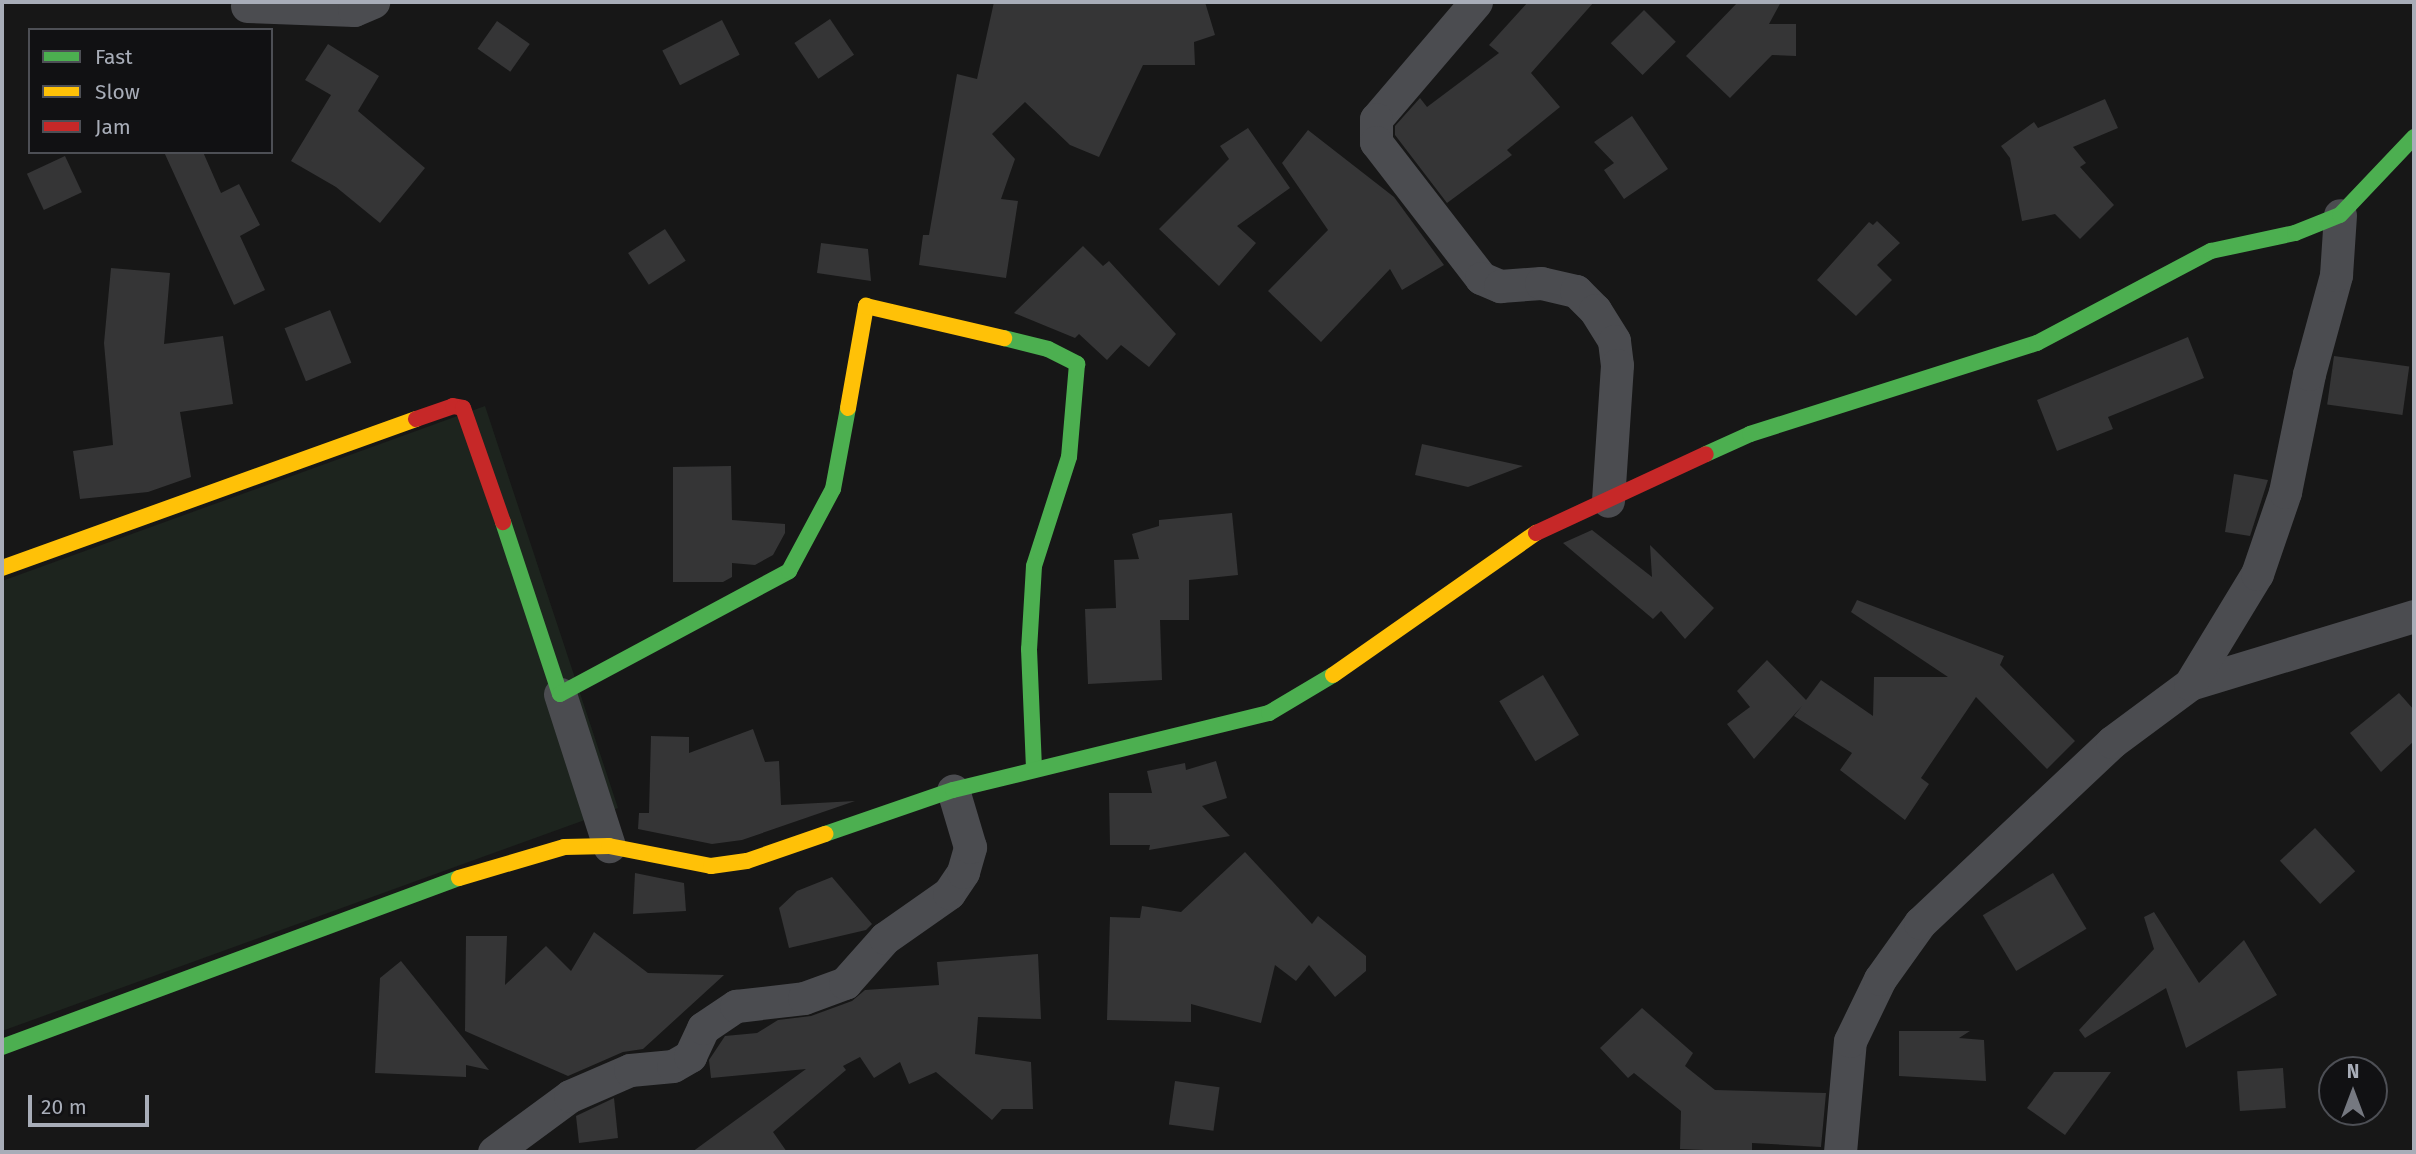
<!DOCTYPE html>
<style>
body{margin:0}
#map{position:relative;width:2416px;height:1154px;overflow:hidden;background:#171717;font-family:"Fira Sans",sans-serif}
div>[style]{position:absolute}
.green>*{inset:0;background:#1d241e}
.building>*{inset:0;background:#353536;transform-origin:0 0}
.street>*{height:33px;margin:-16.5px;padding:0 16.5px;transform-origin:16.5px;border-radius:16.5px;background:#4b4c50}
.fast>*{height:16px;margin:-8px;padding:0 8px;transform-origin:8px;border-radius:8px;background:#4caf50}
.slow>*{height:16px;margin:-8px;padding:0 8px;transform-origin:8px;border-radius:8px;background:#ffc107}
.jam>*{height:16px;margin:-8px;padding:0 8px;transform-origin:8px;border-radius:8px;background:#c62828}
span{translate:-50% -50%;white-space:nowrap;text-align:center;line-height:1.15;-webkit-text-stroke:7px #111113;paint-order:stroke}
.frame{position:absolute;inset:0;border:4px solid #a8adb8;pointer-events:none}
.legend{position:absolute;left:28px;top:28px;width:245px;height:126px;box-sizing:border-box;background:#111113;border:2px solid #4d4f55;margin:0;padding:9px 12px;list-style:none;font-size:21px;color:#a8adb8}
.legend li{display:flex;align-items:center;gap:14px;height:35px}
.legend b{width:35px;border:2px solid #4d4f55}
.north{position:absolute;left:2318px;top:1056px;width:70px;height:70px;box-sizing:border-box;background:#111113;border:2px solid #4d4f55;border-radius:50%;rotate:0deg;font-size:19px;font-weight:700;line-height:28px;text-align:center;color:#a8adb8}
.north::after{content:'';display:block;margin:auto;width:24px;height:32px;background:#757880;clip-path:polygon(50% 0,100% 100%,50% 72%,0 100%)}
.scale{position:absolute;left:28px;top:1095px;width:121px;height:32px;box-sizing:border-box;border:4px solid #a8adb8;border-top:0;padding-left:9px;font-size:21px;line-height:24px;white-space:nowrap;color:#a8adb8;-webkit-text-stroke:5px #111113;paint-order:stroke}
</style>
<div id="map">
<div class="green">
<i style="clip-path:polygon(485px 406px,618px 808px,2px 1031px,2px 581px)"></i>
</div>
<div class="building">
<i style="clip-path:polygon(994px 2px,1205px 2px,1215px 35px,1194px 42px,1195px 65px,1143px 65px,1099px 157px,1070px 145px,1025px 102px,992px 134px,1015px 159px,1001px 199px,1018px 201px,1006px 278px,919px 265px,923px 235px,929px 235px,957px 74px,977px 79px)"></i>
<i style="clip-path:polygon(1528px 2px,1594px 2px,1531px 73px,1560px 107px,1507px 150px,1512px 155px,1447px 203px,1395px 135px,1395px 126px,1420px 98px,1427px 107px,1499px 53px,1489px 45px)"></i>
<i style="clip-path:polygon(1738px 2px,1781px 2px,1769px 24px,1796px 24px,1796px 56px,1772px 55px,1730px 98px,1686px 56px)"></i>
<i style="left:1644px;top:10px;width:45px;height:47px;rotate:45deg"></i>
<i style="left:830px;top:19px;width:43px;height:43px;rotate:56deg"></i>
<i style="left:722px;top:20px;width:39px;height:67px;rotate:63deg"></i>
<i style="left:497px;top:21px;width:40px;height:34px;rotate:35deg"></i>
<i style="clip-path:polygon(328px 44px,379px 76px,358px 111px,425px 168px,380px 223px,336px 187px,291px 161px,331px 95px,305px 80px)"></i>
<i style="clip-path:polygon(2105px 99px,2118px 128px,2073px 147px,2086px 163px,2080px 167px,2114px 205px,2080px 239px,2055px 214px,2022px 221px,2010px 158px,2001px 146px,2034px 122px,2038px 128px)"></i>
<i style="clip-path:polygon(1632px 116px,1668px 169px,1624px 199px,1604px 170px,1614px 163px,1594px 142px)"></i>
<i style="clip-path:polygon(1248px 128px,1290px 188px,1237px 226px,1256px 243px,1219px 286px,1159px 229px,1229px 159px,1220px 146px)"></i>
<i style="clip-path:polygon(1308px 130px,1394px 197px,1444px 265px,1402px 290px,1390px 269px,1321px 342px,1268px 291px,1328px 230px,1282px 163px)"></i>
<i style="clip-path:polygon(164px 152px,203px 152px,221px 193px,239px 184px,260px 225px,240px 236px,265px 290px,234px 305px)"></i>
<i style="left:65px;top:156px;width:40px;height:42px;rotate:65deg"></i>
<i style="clip-path:polygon(1877px 221px,1900px 243px,1877px 265px,1892px 280px,1856px 316px,1817px 280px,1869px 222px,1873px 225px)"></i>
<i style="left:665px;top:229px;width:38px;height:44px;rotate:57deg"></i>
<i style="clip-path:polygon(821px 243px,868px 249px,871px 281px,817px 273px)"></i>
<i style="clip-path:polygon(1083px 246px,1103px 266px,1109px 261px,1176px 334px,1149px 367px,1121px 345px,1107px 360px,1079px 334px,1075px 338px,1014px 313px)"></i>
<i style="clip-path:polygon(111px 268px,170px 273px,164px 344px,223px 336px,233px 404px,180px 412px,191px 477px,148px 492px,80px 499px,73px 451px,113px 445px,104px 343px)"></i>
<i style="left:330px;top:310px;width:57px;height:49px;rotate:68deg"></i>
<i style="clip-path:polygon(2188px 337px,2204px 378px,2108px 417px,2113px 429px,2057px 451px,2037px 400px)"></i>
<i style="left:2334px;top:356px;width:76px;height:49px;rotate:8deg"></i>
<i style="clip-path:polygon(1422px 444px,1523px 466px,1468px 487px,1415px 475px)"></i>
<i style="clip-path:polygon(731px 466px,732px 520px,785px 524px,785px 533px,773px 555px,755px 565px,732px 563px,732px 577px,723px 582px,673px 582px,673px 467px)"></i>
<i style="clip-path:polygon(2234px 474px,2268px 480px,2250px 536px,2225px 532px)"></i>
<i style="clip-path:polygon(1232px 513px,1238px 575px,1189px 580px,1189px 620px,1160px 620px,1162px 680px,1088px 684px,1085px 609px,1116px 608px,1114px 560px,1139px 559px,1132px 534px,1159px 526px,1159px 520px)"></i>
<i style="clip-path:polygon(1592px 530px,1652px 577px,1650px 545px,1714px 608px,1685px 639px,1661px 611px,1653px 619px,1563px 543px)"></i>
<i style="clip-path:polygon(1857px 600px,2004px 656px,2000px 665px,2075px 741px,2047px 769px,1976px 697px,1921px 778px,1929px 784px,1905px 820px,1840px 770px,1852px 753px,1794px 716px,1802px 706px,1754px 759px,1727px 724px,1750px 707px,1737px 691px,1767px 660px,1806px 700px,1821px 680px,1873px 716px,1874px 677px,1948px 677px,1851px 612px)"></i>
<i style="left:1543px;top:675px;width:70px;height:51px;rotate:59deg"></i>
<i style="clip-path:polygon(2399px 693px,2414px 710px,2414px 741px,2381px 772px,2350px 733px)"></i>
<i style="clip-path:polygon(753px 729px,765px 762px,779px 761px,781px 805px,855px 801px,742px 840px,712px 844px,638px 829px,639px 813px,649px 813px,651px 736px,689px 737px,689px 753px)"></i>
<i style="clip-path:polygon(1216px 761px,1227px 798px,1202px 806px,1230px 836px,1149px 850px,1150px 845px,1110px 845px,1109px 793px,1152px 793px,1147px 771px,1185px 763px,1186px 770px)"></i>
<i style="left:2315px;top:828px;width:59px;height:48px;rotate:47deg"></i>
<i style="clip-path:polygon(1245px 852px,1312px 924px,1318px 916px,1366px 956px,1366px 971px,1335px 997px,1309px 965px,1296px 981px,1275px 965px,1261px 1023px,1191px 1004px,1191px 1022px,1107px 1020px,1110px 917px,1140px 918px,1142px 906px,1181px 912px)"></i>
<i style="clip-path:polygon(635px 873px,684px 883px,686px 911px,633px 914px)"></i>
<i style="left:2053px;top:873px;width:65px;height:82px;rotate:59deg"></i>
<i style="clip-path:polygon(832px 877px,872px 924px,866px 930px,789px 948px,779px 908px,797px 891px)"></i>
<i style="clip-path:polygon(2154px 912px,2199px 983px,2244px 940px,2277px 995px,2186px 1048px,2166px 988px,2085px 1038px,2079px 1030px,2154px 949px,2144px 917px)"></i>
<i style="clip-path:polygon(594px 932px,648px 973px,724px 975px,643px 1049px,623px 1052px,568px 1076px,465px 1031px,466px 936px,507px 936px,505px 985px,546px 946px,571px 971px)"></i>
<i style="clip-path:polygon(1038px 954px,1041px 1019px,978px 1017px,975px 1054px,1031px 1062px,1033px 1109px,1002px 1109px,992px 1120px,936px 1072px,909px 1084px,900px 1062px,874px 1078px,860px 1057px,843px 1066px,846px 1070px,773px 1132px,787px 1152px,692px 1152px,806px 1069px,711px 1078px,709px 1060px,725px 1036px,757px 1033px,778px 1020px,811px 1016px,852px 1001px,865px 990px,939px 985px,937px 962px)"></i>
<i style="clip-path:polygon(401px 961px,489px 1070px,466px 1065px,466px 1077px,375px 1073px,380px 978px)"></i>
<i style="clip-path:polygon(1642px 1008px,1693px 1053px,1685px 1066px,1715px 1090px,1826px 1093px,1821px 1147px,1752px 1143px,1752px 1152px,1680px 1149px,1681px 1111px,1634px 1073px,1628px 1078px,1600px 1048px)"></i>
<i style="clip-path:polygon(1899px 1031px,1970px 1031px,1959px 1038px,1984px 1040px,1986px 1081px,1899px 1076px)"></i>
<i style="left:2283px;top:1068px;width:40px;height:46px;rotate:86deg"></i>
<i style="clip-path:polygon(2054px 1072px,2111px 1072px,2065px 1135px,2027px 1108px)"></i>
<i style="left:1175px;top:1081px;width:45px;height:44px;rotate:8deg"></i>
<i style="clip-path:polygon(614px 1098px,618px 1138px,579px 1143px,576px 1116px)"></i>
</div>
<div class="street">
<i style="left:1476px;top:2px;width:154px;rotate:130.5deg"></i>
<i style="left:1376px;top:119px;width:23px;rotate:90deg"></i>
<i style="left:1376px;top:142px;width:172px;rotate:52.3deg"></i>
<i style="left:1481px;top:278px;width:21px;rotate:23deg"></i>
<i style="left:1500px;top:286px;width:41px;rotate:-4.2deg"></i>
<i style="left:1541px;top:283px;width:36px;rotate:13deg"></i>
<i style="left:1576px;top:291px;width:27px;rotate:45deg"></i>
<i style="left:1595px;top:310px;width:36px;rotate:58deg"></i>
<i style="left:1614px;top:341px;width:24px;rotate:83deg"></i>
<i style="left:1617px;top:365px;width:136px;rotate:93.8deg"></i>
<i style="left:247px;top:6px;width:107px;rotate:2.1deg"></i>
<i style="left:354px;top:10px;width:21px;rotate:-23deg"></i>
<i style="left:2190px;top:684px;width:234px;rotate:-16.9deg"></i>
<i style="left:560px;top:694px;width:160px;rotate:72.1deg"></i>
<i style="left:494px;top:1152px;width:94px;rotate:-36.4deg"></i>
<i style="left:570px;top:1096px;width:65px;rotate:-23.4deg"></i>
<i style="left:630px;top:1070px;width:43px;rotate:-5.3deg"></i>
<i style="left:673px;top:1066px;width:20px;rotate:-30deg"></i>
<i style="left:690px;top:1056px;width:31px;rotate:-65deg"></i>
<i style="left:703px;top:1028px;width:40px;rotate:-34deg"></i>
<i style="left:736px;top:1006px;width:68px;rotate:-6.7deg"></i>
<i style="left:804px;top:998px;width:44px;rotate:-20.1deg"></i>
<i style="left:845px;top:983px;width:60px;rotate:-48.4deg"></i>
<i style="left:885px;top:938px;width:78px;rotate:-35.1deg"></i>
<i style="left:949px;top:893px;width:25px;rotate:-56deg"></i>
<i style="left:963px;top:872px;width:26px;rotate:-74deg"></i>
<i style="left:970px;top:847px;width:59px;rotate:-106.6deg"></i>
<i style="left:1840px;top:1152px;width:111px;rotate:-84.9deg"></i>
<i style="left:1850px;top:1041px;width:69px;rotate:-64.2deg"></i>
<i style="left:1880px;top:979px;width:69px;rotate:-54.5deg"></i>
<i style="left:1920px;top:923px;width:264px;rotate:-43.3deg"></i>
<i style="left:2112px;top:742px;width:97px;rotate:-36.6deg"></i>
<i style="left:2190px;top:684px;width:129px;rotate:-58.7deg"></i>
<i style="left:2257px;top:574px;width:87px;rotate:-71.1deg"></i>
<i style="left:2285px;top:492px;width:120px;rotate:-78.5deg"></i>
<i style="left:2309px;top:374px;width:103px;rotate:-74.7deg"></i>
<i style="left:2336px;top:275px;width:60px;rotate:-86.2deg"></i>
</div>
<div class="fast">
<i style="left:1004px;top:338px;width:45px;rotate:14deg"></i>
<i style="left:1048px;top:349px;width:33px;rotate:27deg"></i>
<i style="left:1077px;top:364px;width:93px;rotate:94.9deg"></i>
<i style="left:1069px;top:457px;width:114px;rotate:107.8deg"></i>
<i style="left:1034px;top:566px;width:83px;rotate:93.4deg"></i>
<i style="left:1029px;top:649px;width:118px;rotate:87.6deg"></i>
<i style="left:1706px;top:454px;width:48px;rotate:-24.4deg"></i>
<i style="left:1750px;top:434px;width:301px;rotate:-17.6deg"></i>
<i style="left:2037px;top:343px;width:197px;rotate:-27.9deg"></i>
<i style="left:2211px;top:251px;width:86px;rotate:-12.1deg"></i>
<i style="left:2295px;top:233px;width:48px;rotate:-21.8deg"></i>
<i style="left:2340px;top:215px;width:108px;rotate:-46.5deg"></i>
<i style="left:503px;top:522px;width:181px;rotate:71.7deg"></i>
<i style="left:560px;top:694px;width:260px;rotate:-28.2deg"></i>
<i style="left:789px;top:571px;width:93px;rotate:-61.8deg"></i>
<i style="left:833px;top:489px;width:82px;rotate:-79.5deg"></i>
<i style="left:825px;top:834px;width:135px;rotate:-19deg"></i>
<i style="left:953px;top:790px;width:325px;rotate:-13.7deg"></i>
<i style="left:1269px;top:713px;width:74px;rotate:-30.7deg"></i>
<i style="left:2px;top:1047px;width:487px;rotate:-20.3deg"></i>
</div>
<div class="slow">
<i style="left:848px;top:408px;width:104px;rotate:-80deg"></i>
<i style="left:866px;top:306px;width:142px;rotate:13.1deg"></i>
<i style="left:2px;top:568px;width:440px;rotate:-19.8deg"></i>
<i style="left:1333px;top:675px;width:248px;rotate:-35deg"></i>
<i style="left:459px;top:878px;width:109px;rotate:-16.4deg"></i>
<i style="left:564px;top:847px;width:45px;rotate:-1.3deg"></i>
<i style="left:609px;top:846px;width:104px;rotate:11.1deg"></i>
<i style="left:711px;top:866px;width:36px;rotate:-8deg"></i>
<i style="left:747px;top:861px;width:83px;rotate:-19.1deg"></i>
</div>
<div class="jam">
<i style="left:416px;top:419px;width:39px;rotate:-19deg"></i>
<i style="left:453px;top:406px;width:10px;rotate:11deg"></i>
<i style="left:463px;top:408px;width:121px;rotate:70.7deg"></i>
<i style="left:1536px;top:533px;width:187px;rotate:-24.9deg"></i>
</div>
<div class="frame"></div>
<ul class="legend">
<li><b style="height:9px;background:#4caf50"></b>Fast</li>
<li><b style="height:9px;background:#ffc107"></b>Slow</li>
<li><b style="height:9px;background:#c62828"></b>Jam</li>
</ul>
<div class="north">N</div>
<div class="scale">20 m</div>
</div>
